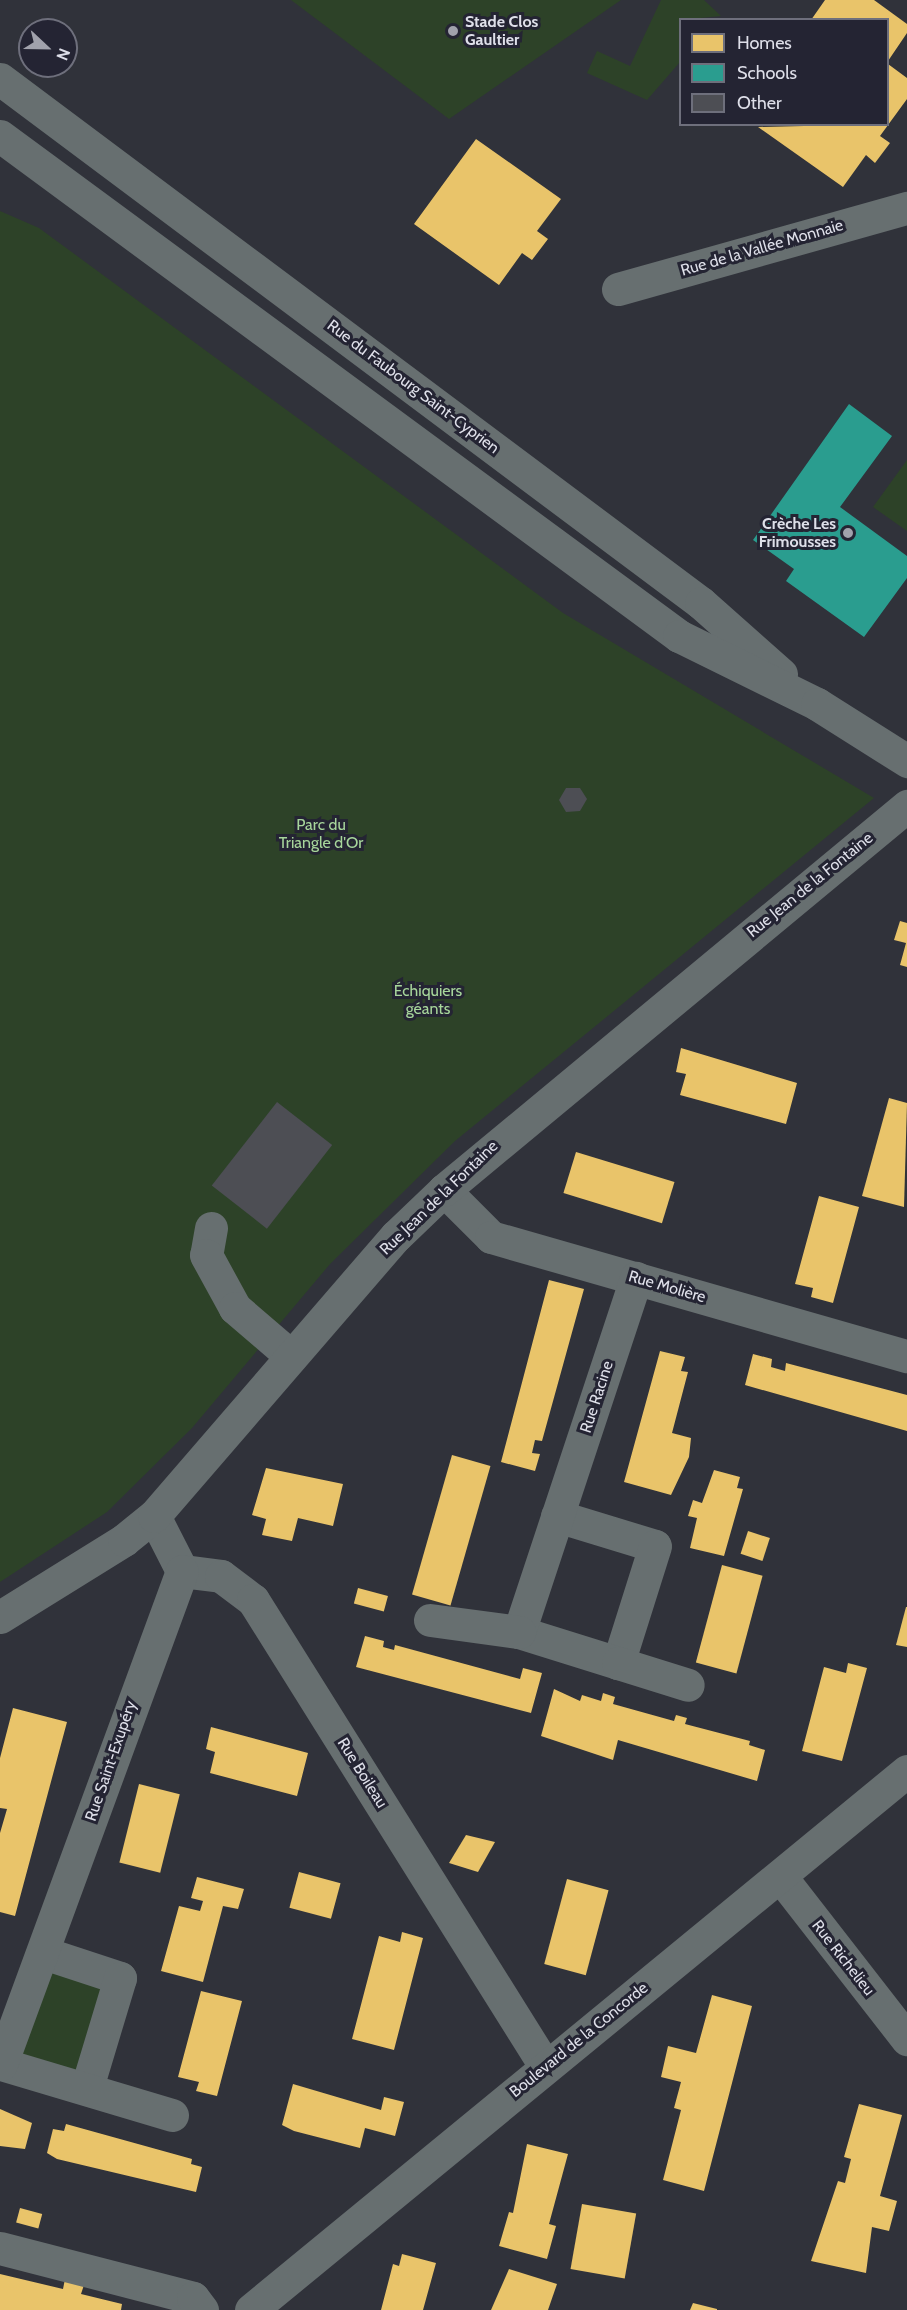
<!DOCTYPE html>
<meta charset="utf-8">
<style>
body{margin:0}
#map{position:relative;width:907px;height:2310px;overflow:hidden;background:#30323a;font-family:Cabin,sans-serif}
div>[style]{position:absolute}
.green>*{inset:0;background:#2d4228;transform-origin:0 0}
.homes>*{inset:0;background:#e9c46a;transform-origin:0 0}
.schools>*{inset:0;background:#2a9d8f}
.building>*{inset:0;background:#4d4e54;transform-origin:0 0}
.minor>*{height:33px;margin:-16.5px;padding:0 16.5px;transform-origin:16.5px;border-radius:16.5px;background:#676f70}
.dots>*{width:16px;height:16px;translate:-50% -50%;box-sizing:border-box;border:3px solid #242433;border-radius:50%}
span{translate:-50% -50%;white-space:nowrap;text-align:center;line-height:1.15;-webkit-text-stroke:6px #242433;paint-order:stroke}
.poi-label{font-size:16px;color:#dedfe9;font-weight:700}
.left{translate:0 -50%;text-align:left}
.right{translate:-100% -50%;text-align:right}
.street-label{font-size:16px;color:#dedfe9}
.park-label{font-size:16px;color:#a7d69b}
.legend{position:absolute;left:679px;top:18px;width:210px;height:108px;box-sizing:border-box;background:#242433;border:2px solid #6e6f7c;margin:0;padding:8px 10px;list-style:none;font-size:18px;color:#dedfe9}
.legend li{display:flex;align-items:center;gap:12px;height:30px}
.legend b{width:30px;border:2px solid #6e6f7c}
.north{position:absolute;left:18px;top:18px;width:60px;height:60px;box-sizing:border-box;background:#242433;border:2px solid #6e6f7c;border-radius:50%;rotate:112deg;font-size:16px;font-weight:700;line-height:24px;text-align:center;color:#dedfe9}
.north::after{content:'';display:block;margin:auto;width:21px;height:27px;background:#a1a2ac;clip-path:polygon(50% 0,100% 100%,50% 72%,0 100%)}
</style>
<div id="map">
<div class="green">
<i style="clip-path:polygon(291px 0,621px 0,449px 119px)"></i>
<i style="clip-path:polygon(661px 0,704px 0,721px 16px,680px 20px,680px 62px,647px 100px,587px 73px,597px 51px,630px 66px)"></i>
<i style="clip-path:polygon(0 211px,39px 228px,563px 613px,874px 798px,455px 1141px,330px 1264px,192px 1428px,107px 1512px,0 1582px)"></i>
<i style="clip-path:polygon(907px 460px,907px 531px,873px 507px)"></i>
<i style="left:48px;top:1962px;width:67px;height:100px;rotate:19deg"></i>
</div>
<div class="homes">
<i style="clip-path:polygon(825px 0,874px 0,907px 24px,907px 33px,888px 61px,888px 20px,811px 20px)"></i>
<i style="clip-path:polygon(888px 64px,907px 78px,907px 99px,880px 136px,890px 143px,875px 163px,866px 155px,843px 187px,758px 127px,888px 124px)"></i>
<i style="clip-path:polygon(476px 139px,561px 199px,537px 231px,548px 239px,532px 260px,522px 253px,499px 285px,414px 224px)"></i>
<i style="clip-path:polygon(900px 921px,907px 923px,907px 967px,900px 965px,906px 943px,894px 940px)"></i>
<i style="clip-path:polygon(681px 1048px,797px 1083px,786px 1124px,680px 1095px,686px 1074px,676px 1072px)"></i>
<i style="clip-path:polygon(889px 1098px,907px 1103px,904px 1207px,862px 1196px)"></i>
<i style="left:576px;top:1152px;width:103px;height:43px;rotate:17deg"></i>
<i style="clip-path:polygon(819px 1196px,859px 1207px,833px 1303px,811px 1297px,813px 1288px,795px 1284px)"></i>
<i style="clip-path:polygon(549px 1280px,584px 1289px,542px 1441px,535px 1440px,532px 1453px,540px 1454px,535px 1471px,501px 1462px)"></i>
<i style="clip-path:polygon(660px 1351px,685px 1357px,681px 1371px,688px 1372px,672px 1433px,691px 1438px,689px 1457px,671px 1495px,624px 1482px)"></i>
<i style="clip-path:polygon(753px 1354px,772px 1359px,771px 1367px,785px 1371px,786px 1363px,907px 1395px,907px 1431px,745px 1385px)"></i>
<i style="left:452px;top:1455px;width:40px;height:145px;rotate:16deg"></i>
<i style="clip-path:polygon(266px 1468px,343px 1484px,333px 1526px,298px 1518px,292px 1541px,262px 1535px,266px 1519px,252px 1515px)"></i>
<i style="clip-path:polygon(714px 1470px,740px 1477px,737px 1488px,743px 1489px,724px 1556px,690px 1548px,697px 1518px,688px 1516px,693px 1500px,702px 1503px)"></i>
<i style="left:748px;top:1531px;width:23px;height:24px;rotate:18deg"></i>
<i style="left:722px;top:1565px;width:42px;height:101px;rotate:15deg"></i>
<i style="left:358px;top:1588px;width:31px;height:16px;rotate:15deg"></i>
<i style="clip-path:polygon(906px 1607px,907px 1607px,907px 1647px,896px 1645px)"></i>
<i style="clip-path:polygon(365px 1636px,384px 1641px,383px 1647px,394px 1650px,395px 1645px,520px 1679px,523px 1668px,542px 1673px,531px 1713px,356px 1667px)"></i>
<i style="clip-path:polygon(848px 1663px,867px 1668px,842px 1761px,802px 1751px,824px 1667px,846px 1673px)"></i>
<i style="clip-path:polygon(554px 1689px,580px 1701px,582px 1695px,601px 1701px,603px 1693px,615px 1697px,613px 1704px,674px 1721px,676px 1715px,687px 1718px,685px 1724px,750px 1741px,749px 1745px,765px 1750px,757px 1781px,618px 1740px,613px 1760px,541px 1736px)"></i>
<i style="clip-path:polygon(13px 1708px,67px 1722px,15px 1916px,0 1912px,0 1833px,7px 1809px,0 1808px,0 1758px)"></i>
<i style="clip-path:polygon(211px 1727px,308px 1753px,297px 1796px,210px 1773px,215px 1752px,206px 1749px)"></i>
<i style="left:139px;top:1784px;width:42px;height:81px;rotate:14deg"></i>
<i style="clip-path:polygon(466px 1835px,495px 1842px,478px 1872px,449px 1863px)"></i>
<i style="left:299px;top:1872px;width:43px;height:37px;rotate:15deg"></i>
<i style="clip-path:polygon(197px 1877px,244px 1889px,238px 1909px,223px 1906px,203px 1982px,161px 1971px,179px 1906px,200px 1911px,203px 1901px,191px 1898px)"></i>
<i style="left:567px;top:1879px;width:43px;height:88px;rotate:15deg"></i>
<i style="clip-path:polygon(402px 1932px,423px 1938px,394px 2050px,352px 2039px,379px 1936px,400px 1942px)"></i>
<i style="clip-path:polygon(201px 1991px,242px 2001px,217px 2096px,196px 2091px,199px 2082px,178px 2077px)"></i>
<i style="clip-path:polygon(712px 1995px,752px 2006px,704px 2191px,663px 2180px,681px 2110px,674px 2108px,681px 2082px,661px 2077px,668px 2046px,696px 2053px)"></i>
<i style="clip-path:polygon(293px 2084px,381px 2110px,384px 2097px,404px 2102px,395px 2136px,365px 2128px,360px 2148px,294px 2131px,282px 2125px)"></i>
<i style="clip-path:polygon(859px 2104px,902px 2115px,880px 2196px,897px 2201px,889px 2231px,872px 2227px,866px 2273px,811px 2261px,838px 2181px,845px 2183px,851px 2159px,844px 2157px)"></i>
<i style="clip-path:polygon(0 2109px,32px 2123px,25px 2149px,0 2146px)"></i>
<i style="clip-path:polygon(66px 2124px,192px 2159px,191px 2164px,202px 2167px,196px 2192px,57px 2159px,47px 2153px,53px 2129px,64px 2131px)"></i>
<i style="clip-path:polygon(527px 2144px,568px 2154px,549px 2224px,556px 2226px,547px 2259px,499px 2246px,509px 2212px,513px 2213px)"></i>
<i style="left:582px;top:2204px;width:55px;height:66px;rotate:10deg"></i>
<i style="left:20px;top:2208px;width:23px;height:15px;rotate:15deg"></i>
<i style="clip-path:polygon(402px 2254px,436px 2263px,423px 2310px,381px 2310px,393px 2264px,399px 2266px)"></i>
<i style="clip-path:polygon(509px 2269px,557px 2284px,548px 2310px,491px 2310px)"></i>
<i style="clip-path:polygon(0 2274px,63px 2289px,66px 2274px,86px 2279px,81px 2294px,122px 2304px,121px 2310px,0 2310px)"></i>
<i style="clip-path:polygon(693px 2303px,717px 2309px,717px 2310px,690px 2310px)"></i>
</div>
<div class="schools">
<i style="clip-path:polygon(849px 404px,892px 436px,840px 507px,907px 556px,907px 578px,864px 637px,786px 581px,794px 569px,753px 540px)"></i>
</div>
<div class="building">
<i style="clip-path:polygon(566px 788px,580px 788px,587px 799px,580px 811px,566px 812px,559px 800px)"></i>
<i style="left:277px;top:1102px;width:70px;height:106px;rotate:38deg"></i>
</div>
<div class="minor">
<i style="left:0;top:79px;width:875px;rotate:36.78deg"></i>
<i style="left:701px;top:603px;width:107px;rotate:41.6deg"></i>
<i style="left:0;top:136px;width:843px;rotate:36.37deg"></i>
<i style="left:679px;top:636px;width:154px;rotate:26.2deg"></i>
<i style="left:817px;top:704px;width:107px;rotate:32.3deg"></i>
<i style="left:618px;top:289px;width:300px;rotate:-15.7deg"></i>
<i style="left:444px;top:1190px;width:66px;rotate:45deg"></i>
<i style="left:491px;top:1237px;width:433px;rotate:16deg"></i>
<i style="left:211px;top:1228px;width:27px;rotate:100deg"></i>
<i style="left:206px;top:1255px;width:60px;rotate:61.3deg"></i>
<i style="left:235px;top:1308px;width:74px;rotate:40.6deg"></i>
<i style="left:154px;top:1516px;width:62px;rotate:63deg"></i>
<i style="left:182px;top:1571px;width:39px;rotate:7deg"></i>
<i style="left:221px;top:1576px;width:40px;rotate:37deg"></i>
<i style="left:253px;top:1600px;width:550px;rotate:57.93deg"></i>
<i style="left:557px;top:1516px;width:102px;rotate:17deg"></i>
<i style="left:655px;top:1546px;width:123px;rotate:107.5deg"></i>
<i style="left:618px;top:1663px;width:104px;rotate:-162.6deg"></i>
<i style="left:519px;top:1632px;width:373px;rotate:-71.7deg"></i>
<i style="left:0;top:1617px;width:146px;rotate:-31.8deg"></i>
<i style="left:124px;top:1540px;width:38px;rotate:-39deg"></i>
<i style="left:154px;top:1516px;width:370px;rotate:-49.2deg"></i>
<i style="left:396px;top:1236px;width:66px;rotate:-43.8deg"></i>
<i style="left:444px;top:1190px;width:602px;rotate:-39.67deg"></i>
<i style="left:430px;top:1620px;width:90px;rotate:7.7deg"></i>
<i style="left:618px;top:1663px;width:73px;rotate:17.4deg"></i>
<i style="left:780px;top:1876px;width:207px;rotate:52.1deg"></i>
<i style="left:44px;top:1953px;width:80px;rotate:18.2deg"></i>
<i style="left:120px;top:1978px;width:114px;rotate:106.8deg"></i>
<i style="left:172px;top:2115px;width:178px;rotate:-163.4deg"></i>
<i style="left:1px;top:2064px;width:525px;rotate:-69.84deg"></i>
<i style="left:0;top:2248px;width:199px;rotate:14.5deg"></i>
<i style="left:193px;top:2298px;width:15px;rotate:53deg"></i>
<i style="left:251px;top:2310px;width:849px;rotate:-39.41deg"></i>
</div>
<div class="dots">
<i style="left:453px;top:31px;background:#a1a2ac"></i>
<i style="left:848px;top:533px;background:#a1a2ac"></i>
</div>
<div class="poi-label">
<span class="left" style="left:465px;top:31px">Stade Clos<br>Gaultier</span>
<span class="right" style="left:836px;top:533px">Crèche Les<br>Frimousses</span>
</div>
<div class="street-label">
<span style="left:762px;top:248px;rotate:-16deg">Rue de la Vallée Monnaie</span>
<span style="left:413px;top:387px;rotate:37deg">Rue du Faubourg Saint-Cyprien</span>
<span style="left:810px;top:885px;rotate:-39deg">Rue Jean de la Fontaine</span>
<span style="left:439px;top:1198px;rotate:-44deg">Rue Jean de la Fontaine</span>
<span style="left:667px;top:1287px;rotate:16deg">Rue Molière</span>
<span style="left:597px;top:1397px;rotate:-72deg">Rue Racine</span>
<span style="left:111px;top:1761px;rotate:-71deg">Rue Saint-Exupéry</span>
<span style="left:362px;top:1773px;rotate:58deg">Rue Boileau</span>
<span style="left:843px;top:1958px;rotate:52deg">Rue Richelieu</span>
<span style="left:579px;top:2040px;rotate:-39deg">Boulevard de la Concorde</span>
</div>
<div class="park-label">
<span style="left:321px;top:834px">Parc du<br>Triangle d'Or</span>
<span style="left:428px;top:1000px">Échiquiers<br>géants</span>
</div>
<ul class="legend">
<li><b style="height:16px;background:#e9c46a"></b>Homes</li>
<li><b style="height:16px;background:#2a9d8f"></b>Schools</li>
<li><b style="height:16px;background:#4d4e54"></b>Other</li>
</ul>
<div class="north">N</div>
</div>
